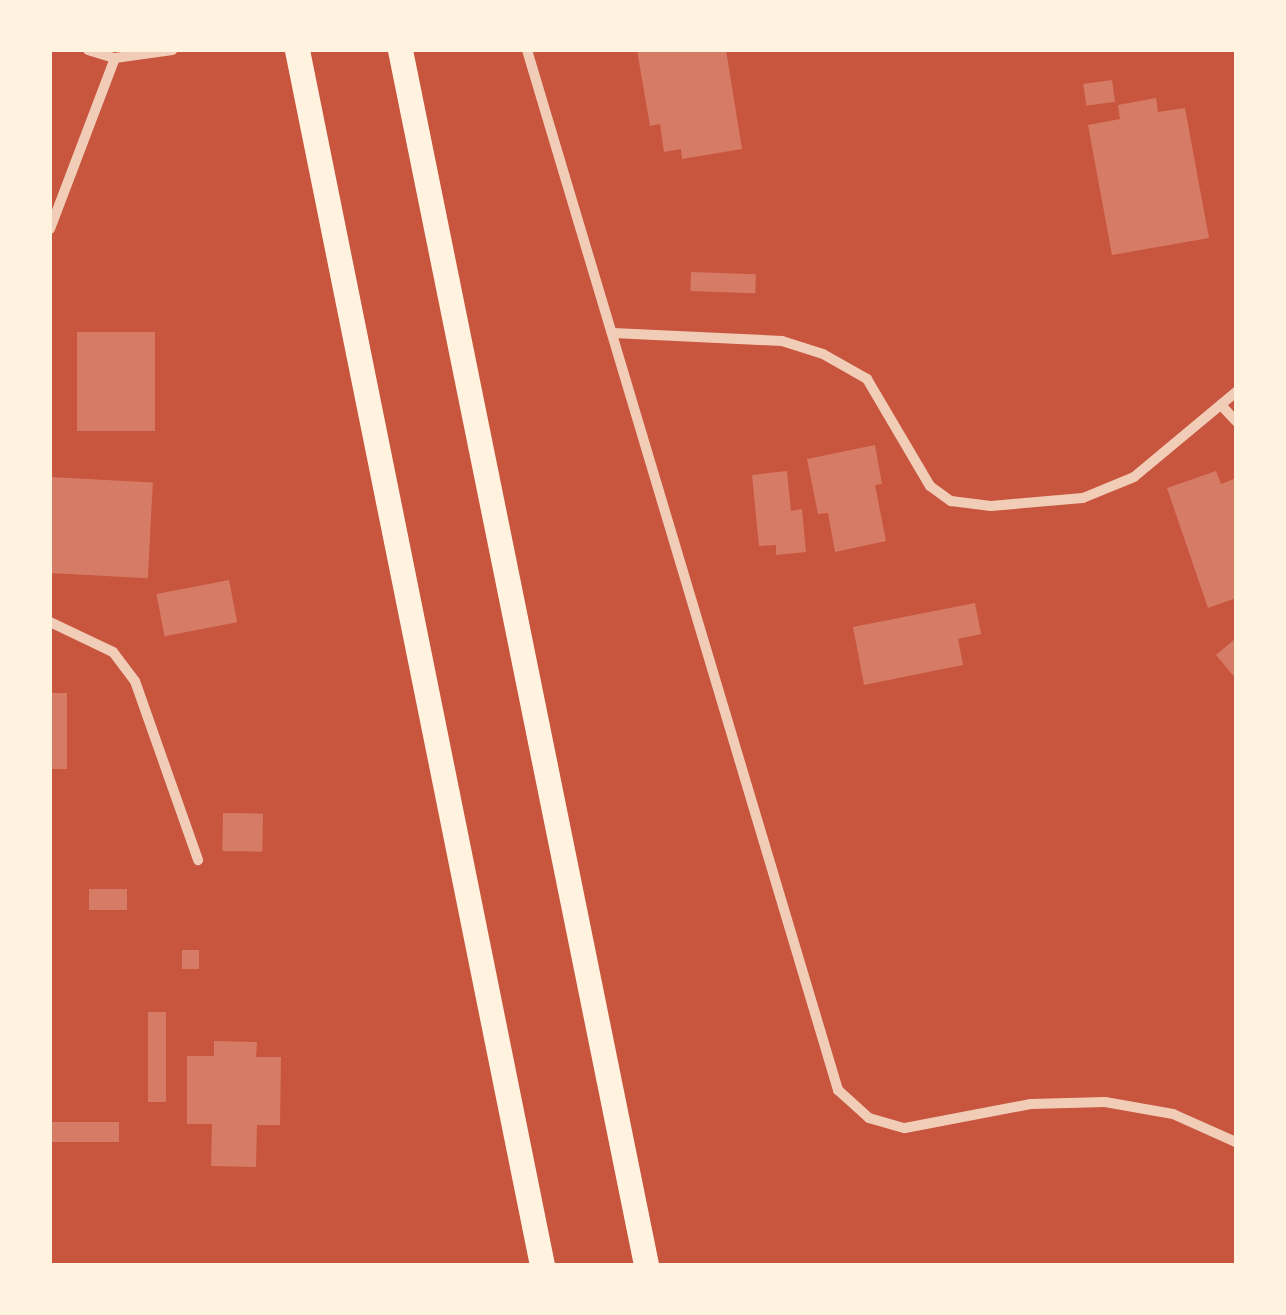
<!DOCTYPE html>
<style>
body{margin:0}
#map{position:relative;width:1286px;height:1315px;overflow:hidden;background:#c8553d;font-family:Raleway,sans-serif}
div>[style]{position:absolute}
.building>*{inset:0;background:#d67c66;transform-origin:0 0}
.minor>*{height:10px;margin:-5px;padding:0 5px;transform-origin:5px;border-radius:5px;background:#f1ccb7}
.primary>*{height:25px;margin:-12.5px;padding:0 12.5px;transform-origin:12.5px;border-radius:12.5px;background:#fff3e0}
span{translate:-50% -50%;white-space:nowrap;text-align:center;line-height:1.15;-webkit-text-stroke:10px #fff3e0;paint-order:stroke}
.frame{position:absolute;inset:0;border:52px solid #fff3e0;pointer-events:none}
</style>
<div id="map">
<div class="building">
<i style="clip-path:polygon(637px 50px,726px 50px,742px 149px,682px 159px,681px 149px,664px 152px,660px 124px,650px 126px)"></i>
<i style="left:1112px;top:80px;width:22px;height:29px;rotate:82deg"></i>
<i style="clip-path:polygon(1156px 98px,1158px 112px,1185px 108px,1209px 238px,1112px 255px,1088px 125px,1120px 119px,1118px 105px)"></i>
<i style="left:691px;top:272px;width:65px;height:19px;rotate:2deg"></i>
<i style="left:77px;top:332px;width:78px;height:99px"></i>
<i style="clip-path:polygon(875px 445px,882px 484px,875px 485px,886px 541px,835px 552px,828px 513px,818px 514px,807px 459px)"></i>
<i style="clip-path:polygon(787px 471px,791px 511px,802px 509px,806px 552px,776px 555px,776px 545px,759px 546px,752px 475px)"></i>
<i style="clip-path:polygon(1216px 471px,1221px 484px,1234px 479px,1236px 484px,1236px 598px,1208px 608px,1167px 488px)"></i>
<i style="left:50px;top:477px;width:103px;height:96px;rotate:3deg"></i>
<i style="left:229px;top:580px;width:43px;height:74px;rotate:79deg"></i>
<i style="clip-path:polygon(975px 603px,981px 634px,958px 639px,963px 665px,864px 685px,853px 627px)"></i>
<i style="clip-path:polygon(1236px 638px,1236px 679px,1216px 655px)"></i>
<i style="left:50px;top:693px;width:17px;height:76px"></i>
<i style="left:223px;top:813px;width:40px;height:38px;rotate:1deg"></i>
<i style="left:89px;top:889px;width:38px;height:21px"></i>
<i style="left:182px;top:950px;width:17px;height:19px"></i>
<i style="left:148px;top:1012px;width:18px;height:90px"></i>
<i style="clip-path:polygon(214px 1041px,257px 1042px,256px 1057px,281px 1057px,280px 1125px,257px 1125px,256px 1167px,211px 1166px,212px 1124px,187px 1124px,187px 1056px,214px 1056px)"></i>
<i style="left:119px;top:1122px;width:20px;height:69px;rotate:90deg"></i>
</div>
<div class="minor">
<i style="left:88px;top:50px;width:28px;rotate:17deg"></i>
<i style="left:115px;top:58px;width:58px;rotate:-8deg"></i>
<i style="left:527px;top:50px;width:1086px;rotate:73.35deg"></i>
<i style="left:838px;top:1090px;width:42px;rotate:42.1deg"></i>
<i style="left:869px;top:1118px;width:37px;rotate:16deg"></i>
<i style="left:905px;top:1128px;width:128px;rotate:-10.8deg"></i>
<i style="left:1031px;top:1104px;width:74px;rotate:-1.5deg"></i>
<i style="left:1105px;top:1102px;width:69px;rotate:10deg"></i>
<i style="left:1173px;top:1114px;width:69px;rotate:24deg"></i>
<i style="left:50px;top:229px;width:183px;rotate:-69.2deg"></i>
<i style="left:613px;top:333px;width:169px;rotate:2.7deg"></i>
<i style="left:782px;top:341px;width:43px;rotate:17.6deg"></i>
<i style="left:823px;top:354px;width:51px;rotate:29.6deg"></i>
<i style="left:867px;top:379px;width:124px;rotate:59.5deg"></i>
<i style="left:930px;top:486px;width:26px;rotate:36deg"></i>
<i style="left:951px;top:501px;width:40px;rotate:7.1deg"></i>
<i style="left:991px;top:506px;width:92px;rotate:-5deg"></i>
<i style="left:1083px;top:498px;width:55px;rotate:-22.4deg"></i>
<i style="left:1134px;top:477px;width:133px;rotate:-39.8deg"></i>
<i style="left:1221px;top:405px;width:22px;rotate:47deg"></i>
<i style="left:50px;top:622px;width:70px;rotate:25.5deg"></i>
<i style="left:113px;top:652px;width:36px;rotate:53deg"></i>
<i style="left:135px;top:681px;width:190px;rotate:70.6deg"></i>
</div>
<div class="primary">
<i style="left:297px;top:50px;width:1239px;rotate:78.6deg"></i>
<i style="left:400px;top:50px;width:1240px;rotate:78.55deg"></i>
</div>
<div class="frame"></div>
</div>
